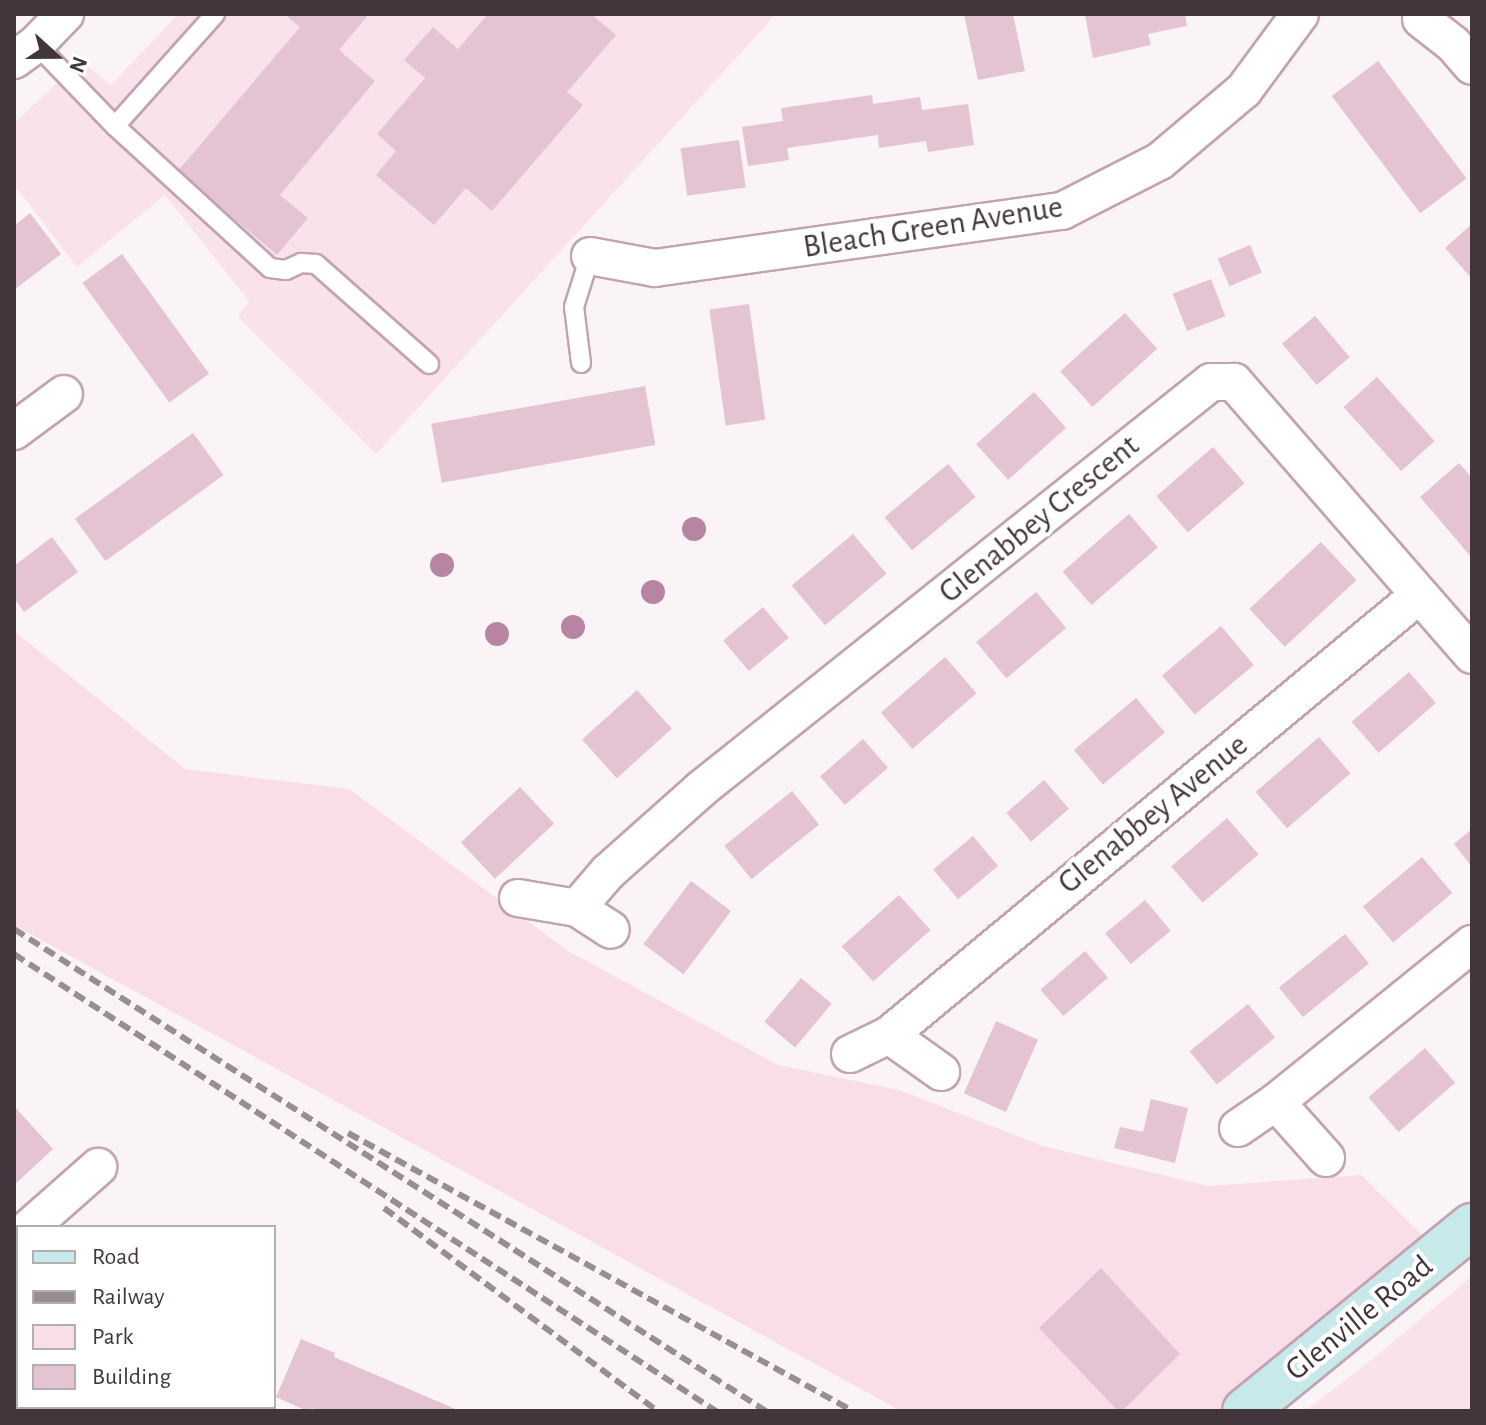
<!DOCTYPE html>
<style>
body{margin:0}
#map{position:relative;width:1486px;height:1425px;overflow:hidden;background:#faf4f7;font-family:"Alegreya Sans",sans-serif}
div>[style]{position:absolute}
.built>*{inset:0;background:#fae2ed}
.green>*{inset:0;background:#f9deea}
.building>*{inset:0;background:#e4c3d2;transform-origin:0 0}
.roads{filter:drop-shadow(2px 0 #c2a3b1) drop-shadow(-2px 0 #c2a3b1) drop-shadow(0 2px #c2a3b1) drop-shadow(0 -2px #c2a3b1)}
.lane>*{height:18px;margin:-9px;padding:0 9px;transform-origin:9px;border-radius:9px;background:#fff}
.street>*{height:36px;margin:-18px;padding:0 18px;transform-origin:18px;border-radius:18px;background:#fff}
.secondary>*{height:44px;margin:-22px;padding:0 22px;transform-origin:22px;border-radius:22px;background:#c8e9e9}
.rail>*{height:6px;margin-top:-3px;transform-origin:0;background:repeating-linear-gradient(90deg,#978d92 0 12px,transparent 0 18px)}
.trees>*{width:24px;height:24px;margin:-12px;border-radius:50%;background:#b784a1}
span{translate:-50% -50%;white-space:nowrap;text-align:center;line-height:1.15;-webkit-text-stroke:8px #fff;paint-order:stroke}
.street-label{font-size:32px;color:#42363c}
.frame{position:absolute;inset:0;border:16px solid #42363c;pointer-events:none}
.legend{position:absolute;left:16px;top:1225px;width:260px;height:184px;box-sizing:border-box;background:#fff;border:2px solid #b3afb1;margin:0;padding:10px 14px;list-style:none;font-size:24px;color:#42363c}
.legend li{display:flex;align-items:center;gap:16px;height:40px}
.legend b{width:40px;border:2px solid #b3afb1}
.north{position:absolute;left:16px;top:16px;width:80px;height:80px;-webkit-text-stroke:6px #fff;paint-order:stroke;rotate:111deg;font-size:22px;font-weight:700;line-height:32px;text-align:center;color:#42363c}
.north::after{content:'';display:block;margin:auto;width:28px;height:36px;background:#42363c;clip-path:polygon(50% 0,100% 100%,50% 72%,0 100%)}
</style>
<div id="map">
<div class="built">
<i style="clip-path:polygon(178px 14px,776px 14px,376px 454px,238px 317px,249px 301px,165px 195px,77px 267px,14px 185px,14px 123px,81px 61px,111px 85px)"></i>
<i style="clip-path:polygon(1472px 1276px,1472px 1411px,1305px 1411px,1375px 1357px)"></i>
</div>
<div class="green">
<i style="clip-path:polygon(14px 631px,185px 769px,349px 789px,568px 951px,778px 1065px,899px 1090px,1043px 1146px,1208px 1186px,1361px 1175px,1426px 1239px,1234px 1411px,901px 1411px,14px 925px)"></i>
</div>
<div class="building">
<i style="clip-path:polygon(284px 14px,369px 14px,339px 50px,375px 81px,280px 195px,308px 218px,277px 255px,178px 171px,300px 27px)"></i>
<i style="clip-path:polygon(488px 14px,591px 14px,616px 35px,567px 92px,583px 105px,492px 211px,466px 188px,434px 225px,376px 175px,396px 151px,377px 134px,425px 78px,404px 60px,433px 27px,458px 49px)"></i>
<i style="clip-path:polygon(964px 14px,1013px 14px,1025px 71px,978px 80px)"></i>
<i style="clip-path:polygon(1185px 14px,1187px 26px,1148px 34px,1151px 45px,1093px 58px,1085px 15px)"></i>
<i style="left:1378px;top:61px;width:147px;height:58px;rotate:53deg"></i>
<i style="clip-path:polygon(872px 95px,873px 104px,920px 97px,922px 110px,968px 104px,974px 145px,928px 152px,926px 141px,879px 148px,878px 135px,787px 148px,789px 160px,748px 166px,742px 127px,783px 121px,781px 108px)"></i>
<i style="left:739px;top:140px;width:48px;height:59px;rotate:82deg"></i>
<i style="clip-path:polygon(30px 213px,61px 254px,14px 290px,14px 226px)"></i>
<i style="clip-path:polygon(1472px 224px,1472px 279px,1445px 248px)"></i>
<i style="left:1250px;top:245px;width:30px;height:35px;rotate:67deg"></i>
<i style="left:122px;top:254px;width:148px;height:49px;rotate:54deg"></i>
<i style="left:1211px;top:279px;width:40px;height:41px;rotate:69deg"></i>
<i style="left:749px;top:304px;width:117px;height:40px;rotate:82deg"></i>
<i style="left:1125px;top:313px;width:48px;height:87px;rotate:48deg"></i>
<i style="left:1315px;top:316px;width:54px;height:43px;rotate:50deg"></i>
<i style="left:1377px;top:377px;width:86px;height:45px;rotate:48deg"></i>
<i style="left:645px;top:386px;width:60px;height:217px;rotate:80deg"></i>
<i style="left:1034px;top:392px;width:48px;height:78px;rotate:48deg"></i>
<i style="left:193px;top:433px;width:52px;height:146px;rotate:54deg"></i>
<i style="left:1213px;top:447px;width:48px;height:75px;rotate:49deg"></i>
<i style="clip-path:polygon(1459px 463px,1472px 478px,1472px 558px,1420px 497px)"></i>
<i style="left:948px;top:464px;width:43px;height:83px;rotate:50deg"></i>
<i style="left:1129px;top:514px;width:44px;height:88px;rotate:49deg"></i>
<i style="left:853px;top:534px;width:52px;height:80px;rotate:50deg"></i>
<i style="clip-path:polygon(52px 537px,78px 572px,24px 612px,14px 598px,14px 566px)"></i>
<i style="left:1321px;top:542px;width:52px;height:98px;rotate:47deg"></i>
<i style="left:1036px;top:592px;width:47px;height:78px;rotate:50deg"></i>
<i style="left:763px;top:607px;width:40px;height:52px;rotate:50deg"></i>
<i style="left:1221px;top:626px;width:51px;height:77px;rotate:50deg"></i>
<i style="left:945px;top:657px;width:48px;height:85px;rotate:49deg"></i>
<i style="left:1409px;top:672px;width:41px;height:76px;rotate:49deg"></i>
<i style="left:637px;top:690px;width:52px;height:74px;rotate:48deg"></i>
<i style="left:1136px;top:698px;width:45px;height:81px;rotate:50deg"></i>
<i style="left:1319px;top:737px;width:48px;height:84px;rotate:49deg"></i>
<i style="left:863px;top:739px;width:38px;height:57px;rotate:49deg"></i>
<i style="left:1044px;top:780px;width:38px;height:50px;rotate:49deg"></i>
<i style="left:520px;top:787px;width:50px;height:81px;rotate:47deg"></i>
<i style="left:792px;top:791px;width:43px;height:87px;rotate:51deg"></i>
<i style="left:1227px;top:818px;width:48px;height:74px;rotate:49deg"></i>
<i style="clip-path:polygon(1472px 829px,1472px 867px,1454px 844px)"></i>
<i style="left:973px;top:836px;width:39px;height:52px;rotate:50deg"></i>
<i style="left:1422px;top:857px;width:47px;height:77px;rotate:50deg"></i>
<i style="left:691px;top:881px;width:50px;height:79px;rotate:37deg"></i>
<i style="left:899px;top:895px;width:47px;height:77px;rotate:48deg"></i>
<i style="left:1145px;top:900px;width:40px;height:52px;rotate:50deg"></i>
<i style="left:1345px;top:934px;width:38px;height:85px;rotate:51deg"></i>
<i style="left:1085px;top:951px;width:35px;height:59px;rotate:49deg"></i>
<i style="left:801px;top:978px;width:40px;height:57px;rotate:40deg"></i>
<i style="left:1248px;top:1004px;width:43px;height:75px;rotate:51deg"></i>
<i style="left:996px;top:1021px;width:46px;height:79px;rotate:24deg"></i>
<i style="left:1425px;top:1048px;width:46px;height:75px;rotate:49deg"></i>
<i style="clip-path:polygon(1151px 1099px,1188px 1108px,1175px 1163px,1114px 1148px,1120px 1127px,1143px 1132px)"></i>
<i style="clip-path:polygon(14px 1106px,53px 1149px,14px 1185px)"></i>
<i style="clip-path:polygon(1101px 1268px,1180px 1354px,1122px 1411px,1118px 1411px,1039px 1328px)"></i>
<i style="clip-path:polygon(301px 1339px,335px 1353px,334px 1357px,460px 1411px,318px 1411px,312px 1408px,307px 1411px,276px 1397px)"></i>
</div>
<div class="roads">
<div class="lane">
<i style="left:36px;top:44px;width:114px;rotate:46.1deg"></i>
<i style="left:115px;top:126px;width:210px;rotate:42.5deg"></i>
<i style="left:270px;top:268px;width:16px;rotate:7deg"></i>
<i style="left:286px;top:270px;width:17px;rotate:-25deg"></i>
<i style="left:301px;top:263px;width:15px;rotate:4deg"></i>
<i style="left:316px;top:264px;width:151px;rotate:41.5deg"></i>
<i style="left:115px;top:126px;width:150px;rotate:-48.2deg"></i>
<i style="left:581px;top:363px;width:56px;rotate:-97.1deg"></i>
<i style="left:574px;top:307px;width:53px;rotate:-72.6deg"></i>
</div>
<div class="street">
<i style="left:1421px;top:19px;width:41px;rotate:38deg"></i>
<i style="left:1453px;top:44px;width:29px;rotate:49deg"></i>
<i style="left:14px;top:60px;width:27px;rotate:-36deg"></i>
<i style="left:36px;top:44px;width:42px;rotate:-46deg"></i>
<i style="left:590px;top:256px;width:66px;rotate:10.5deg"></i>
<i style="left:655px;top:268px;width:411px;rotate:-8deg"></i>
<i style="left:1062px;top:211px;width:110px;rotate:-27deg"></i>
<i style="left:1160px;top:161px;width:110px;rotate:-40.2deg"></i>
<i style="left:1244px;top:90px;width:94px;rotate:-53.6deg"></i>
<i style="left:14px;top:431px;width:62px;rotate:-36.5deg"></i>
<i style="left:518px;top:898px;width:60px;rotate:9.6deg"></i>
<i style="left:577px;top:908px;width:40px;rotate:32.9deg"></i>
<i style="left:577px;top:908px;width:48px;rotate:-49.3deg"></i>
<i style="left:608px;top:872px;width:125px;rotate:-41.7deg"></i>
<i style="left:701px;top:789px;width:652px;rotate:-38.59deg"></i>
<i style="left:1211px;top:382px;width:23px"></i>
<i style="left:1234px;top:382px;width:362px;rotate:48.9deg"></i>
<i style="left:889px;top:1035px;width:64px;rotate:35.4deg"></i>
<i style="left:850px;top:1054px;width:43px;rotate:-26deg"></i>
<i style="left:889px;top:1035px;width:689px;rotate:-39.7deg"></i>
<i style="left:1276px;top:1102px;width:75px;rotate:48.2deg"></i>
<i style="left:1238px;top:1128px;width:46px;rotate:-34.4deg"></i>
<i style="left:1276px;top:1102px;width:252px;rotate:-38.9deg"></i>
<i style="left:30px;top:1227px;width:91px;rotate:-41.4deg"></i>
</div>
<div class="secondary">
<i style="left:1245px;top:1411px;width:293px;rotate:-39.2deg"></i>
</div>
</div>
<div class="rail">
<i style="left:14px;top:929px;width:893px;rotate:32.66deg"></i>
<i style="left:14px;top:954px;width:838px;rotate:33.06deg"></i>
<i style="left:348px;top:1133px;width:576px;rotate:28.83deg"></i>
<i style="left:384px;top:1208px;width:340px;rotate:36.6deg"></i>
</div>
<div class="trees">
<i style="left:694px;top:529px"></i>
<i style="left:442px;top:565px"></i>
<i style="left:653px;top:592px"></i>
<i style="left:573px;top:627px"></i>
<i style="left:497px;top:634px"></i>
</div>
<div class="street-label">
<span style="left:933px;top:227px;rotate:-9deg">Bleach Green Avenue</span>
<span style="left:1039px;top:519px;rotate:-39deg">Glenabbey Crescent</span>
<span style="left:1153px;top:814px;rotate:-39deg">Glenabbey Avenue</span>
<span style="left:1359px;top:1318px;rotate:-39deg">Glenville Road</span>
</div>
<div class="frame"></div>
<ul class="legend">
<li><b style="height:10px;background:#c8e9e9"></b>Road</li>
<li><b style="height:10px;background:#978d92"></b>Railway</li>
<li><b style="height:22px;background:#f9deea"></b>Park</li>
<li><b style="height:22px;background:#e4c3d2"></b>Building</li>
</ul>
<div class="north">N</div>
</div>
